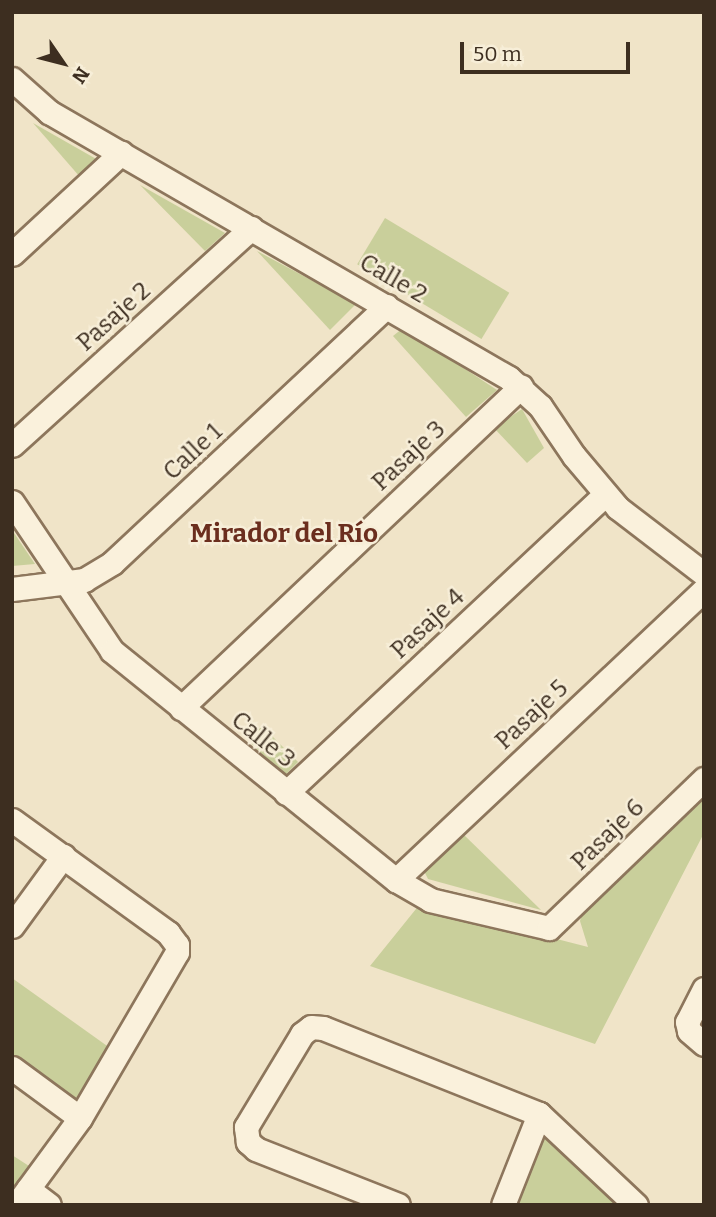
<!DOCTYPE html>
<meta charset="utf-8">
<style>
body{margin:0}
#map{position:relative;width:716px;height:1217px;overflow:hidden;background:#f0e4c8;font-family:Bitter,serif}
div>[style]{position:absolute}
.green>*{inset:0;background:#c9cf9b;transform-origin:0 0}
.roads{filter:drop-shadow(2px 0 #8d765c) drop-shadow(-2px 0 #8d765c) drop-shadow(0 2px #8d765c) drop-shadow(0 -2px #8d765c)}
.street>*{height:23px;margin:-11.5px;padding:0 11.5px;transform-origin:11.5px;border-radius:11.5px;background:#faf1dc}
span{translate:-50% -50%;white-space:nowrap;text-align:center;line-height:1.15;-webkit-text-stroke:5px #f7eed8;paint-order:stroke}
.street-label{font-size:24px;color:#3d2e20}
.neighbourhood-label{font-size:26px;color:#6b2e1e;font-weight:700}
.frame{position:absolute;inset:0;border:14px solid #3d2e20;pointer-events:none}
.north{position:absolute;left:28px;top:28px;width:70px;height:70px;-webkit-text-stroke:5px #f7eed8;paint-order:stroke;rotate:125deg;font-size:19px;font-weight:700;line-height:28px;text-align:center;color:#3d2e20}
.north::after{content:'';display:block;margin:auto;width:24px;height:32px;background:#3d2e20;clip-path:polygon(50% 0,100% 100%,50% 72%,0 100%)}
.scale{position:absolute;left:460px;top:42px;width:170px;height:32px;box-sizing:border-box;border:4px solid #3d2e20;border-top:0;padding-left:9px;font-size:21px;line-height:24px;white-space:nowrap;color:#3d2e20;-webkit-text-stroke:5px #f7eed8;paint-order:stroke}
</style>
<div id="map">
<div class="green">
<i style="clip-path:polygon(33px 123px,98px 160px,80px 177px)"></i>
<i style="clip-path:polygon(140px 185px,225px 233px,205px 251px)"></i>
<i style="left:385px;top:218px;width:145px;height:54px;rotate:31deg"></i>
<i style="clip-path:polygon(257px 251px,356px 304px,330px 330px)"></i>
<i style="clip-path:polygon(403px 328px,497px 390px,466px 417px,393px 336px)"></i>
<i style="clip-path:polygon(522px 409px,544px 448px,527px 463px,494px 428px)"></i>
<i style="clip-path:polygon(12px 530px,35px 564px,12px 566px)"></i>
<i style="left:262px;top:726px;width:51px;height:20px;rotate:45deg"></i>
<i style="clip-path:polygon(704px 790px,704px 833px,595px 1044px,370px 966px,420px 904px,588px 947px,580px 921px,585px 903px)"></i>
<i style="clip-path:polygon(462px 833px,541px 910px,428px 879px,422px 867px)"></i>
<i style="clip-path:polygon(12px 978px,110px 1048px,74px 1101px,12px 1057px)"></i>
<i style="clip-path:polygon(543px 1125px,623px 1205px,515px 1205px)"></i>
<i style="clip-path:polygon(12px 1155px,29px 1166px,12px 1188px)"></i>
</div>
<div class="roads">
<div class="street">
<i style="left:12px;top:79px;width:50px;rotate:41.7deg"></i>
<i style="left:49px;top:112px;width:531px;rotate:30.04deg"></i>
<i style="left:509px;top:378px;width:42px;rotate:42.1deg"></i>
<i style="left:540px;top:406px;width:60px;rotate:55.8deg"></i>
<i style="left:574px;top:456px;width:68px;rotate:49.8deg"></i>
<i style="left:618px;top:508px;width:108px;rotate:37.5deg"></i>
<i style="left:12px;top:254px;width:149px;rotate:-42.8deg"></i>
<i style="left:12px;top:445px;width:323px;rotate:-42.2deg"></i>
<i style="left:12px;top:502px;width:179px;rotate:56.1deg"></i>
<i style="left:112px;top:651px;width:365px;rotate:38.9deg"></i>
<i style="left:396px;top:880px;width:39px;rotate:30deg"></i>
<i style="left:430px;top:900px;width:122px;rotate:13.2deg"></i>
<i style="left:549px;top:928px;width:215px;rotate:-43.9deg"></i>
<i style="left:12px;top:589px;width:73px;rotate:-7.1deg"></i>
<i style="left:84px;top:580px;width:33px;rotate:-31deg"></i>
<i style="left:112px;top:563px;width:376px;rotate:-43.1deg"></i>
<i style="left:181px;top:708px;width:468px;rotate:-43.4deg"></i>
<i style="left:286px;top:793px;width:437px;rotate:-43.1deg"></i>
<i style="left:12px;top:820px;width:193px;rotate:35.9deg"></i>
<i style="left:168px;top:933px;width:15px;rotate:53deg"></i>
<i style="left:177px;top:945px;width:7px;rotate:90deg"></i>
<i style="left:177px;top:952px;width:192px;rotate:120.3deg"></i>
<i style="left:80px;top:1118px;width:108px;rotate:126.3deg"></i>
<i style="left:396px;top:880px;width:423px;rotate:-43.3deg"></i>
<i style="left:12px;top:926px;width:87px;rotate:-53.9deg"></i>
<i style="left:704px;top:989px;width:37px;rotate:117deg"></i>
<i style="left:687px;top:1022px;width:9px;rotate:77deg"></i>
<i style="left:689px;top:1031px;width:20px;rotate:41deg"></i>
<i style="left:12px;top:1068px;width:84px;rotate:36.3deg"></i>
<i style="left:28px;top:1189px;width:26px;rotate:37deg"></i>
<i style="left:398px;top:1205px;width:153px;rotate:-158.5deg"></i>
<i style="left:256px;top:1149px;width:11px;rotate:-139deg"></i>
<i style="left:248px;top:1142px;width:15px;rotate:-98deg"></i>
<i style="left:246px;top:1127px;width:109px;rotate:-58.9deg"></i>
<i style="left:302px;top:1034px;width:11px;rotate:-38deg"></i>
<i style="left:311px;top:1027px;width:12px;rotate:5deg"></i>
<i style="left:323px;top:1028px;width:232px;rotate:21.7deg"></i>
<i style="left:539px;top:1114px;width:133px;rotate:43.2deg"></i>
<i style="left:503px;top:1205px;width:98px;rotate:-68.4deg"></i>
</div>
</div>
<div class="street-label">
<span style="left:393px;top:279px;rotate:30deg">Calle 2</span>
<span style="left:114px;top:317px;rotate:-42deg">Pasaje 2</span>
<span style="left:193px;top:452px;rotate:-43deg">Calle 1</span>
<span style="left:409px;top:456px;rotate:-43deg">Pasaje 3</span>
<span style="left:428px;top:624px;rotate:-43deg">Pasaje 4</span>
<span style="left:532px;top:715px;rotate:-43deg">Pasaje 5</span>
<span style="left:263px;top:740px;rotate:39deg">Calle 3</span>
<span style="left:608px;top:835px;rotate:-44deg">Pasaje 6</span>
</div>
<div class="neighbourhood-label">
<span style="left:284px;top:534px">Mirador del Río</span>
</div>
<div class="frame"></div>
<div class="north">N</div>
<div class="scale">50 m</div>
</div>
